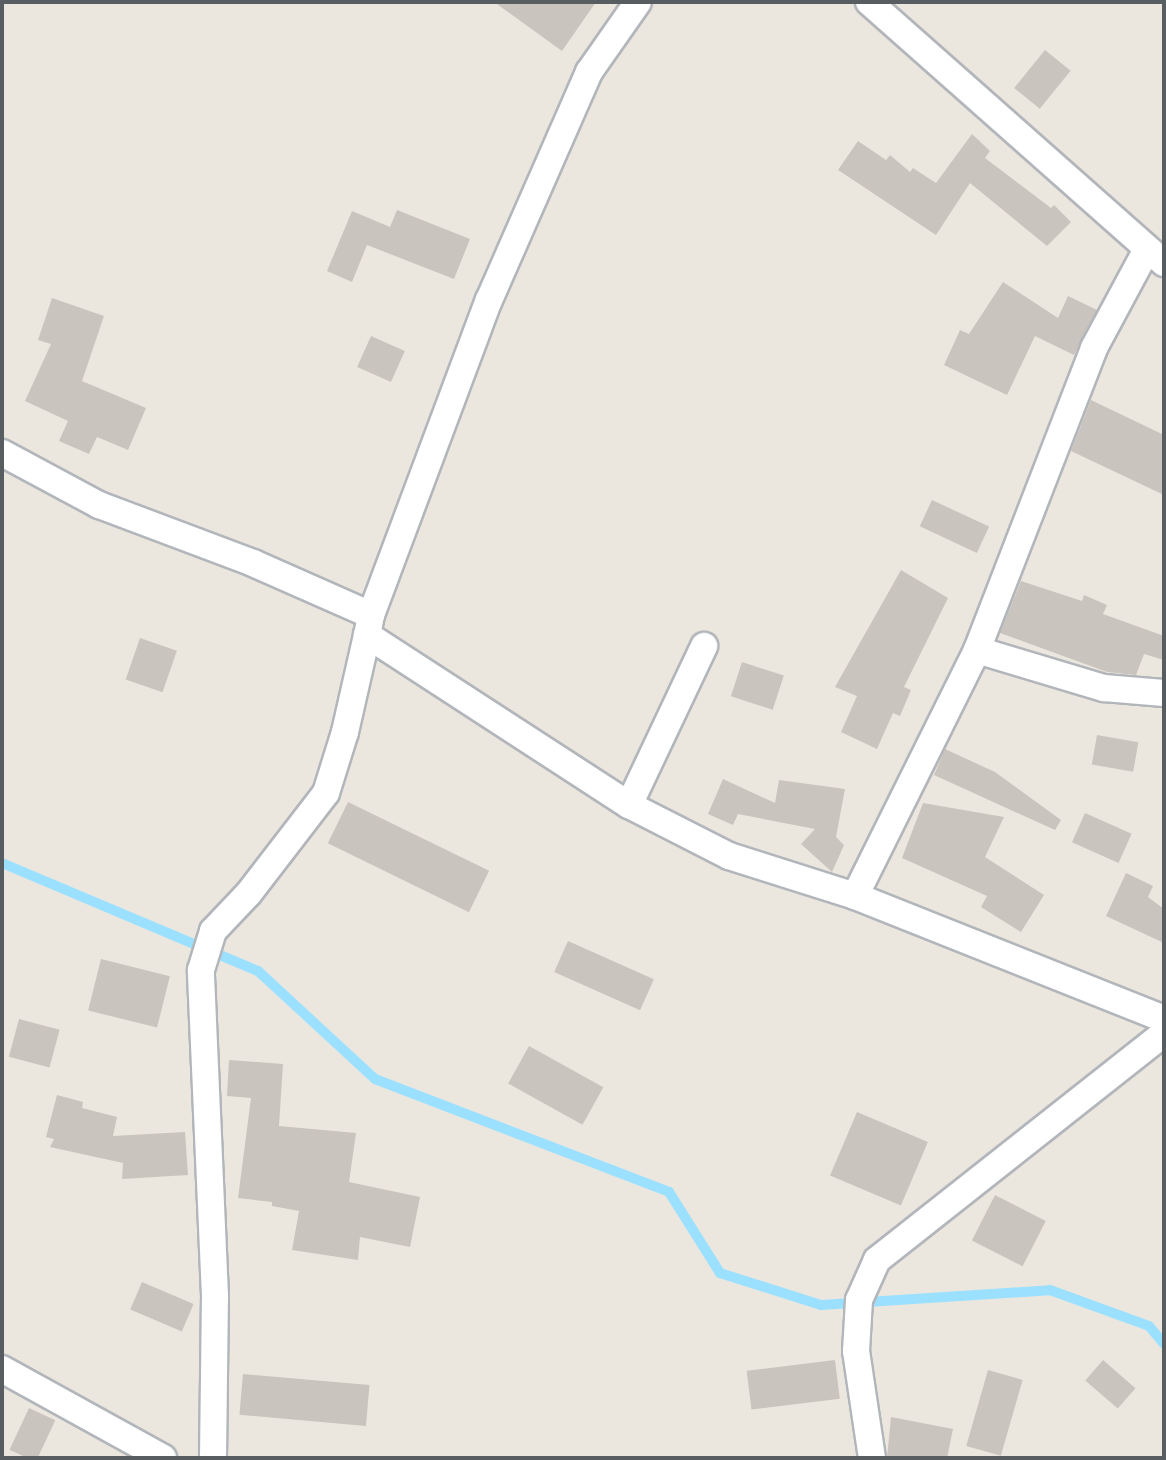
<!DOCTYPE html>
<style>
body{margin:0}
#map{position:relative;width:1166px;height:1460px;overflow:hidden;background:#ece7de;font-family:"Titillium Web",sans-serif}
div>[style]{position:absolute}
.stream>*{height:10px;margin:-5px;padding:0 5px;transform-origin:5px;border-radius:5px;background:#9be1ff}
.building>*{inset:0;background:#c9c4bd;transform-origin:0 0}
.roads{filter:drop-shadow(2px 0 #b2b6bb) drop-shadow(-2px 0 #b2b6bb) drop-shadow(0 2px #b2b6bb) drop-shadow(0 -2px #b2b6bb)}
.street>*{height:26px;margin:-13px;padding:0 13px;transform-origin:13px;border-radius:13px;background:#fff}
span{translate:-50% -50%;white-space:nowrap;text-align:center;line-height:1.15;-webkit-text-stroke:5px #fff;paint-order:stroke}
.frame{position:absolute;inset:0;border:4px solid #585d61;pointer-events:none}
</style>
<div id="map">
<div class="stream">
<i style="left:2px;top:863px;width:278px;rotate:22.9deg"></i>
<i style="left:258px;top:971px;width:159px;rotate:42.7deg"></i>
<i style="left:375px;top:1079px;width:315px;rotate:21deg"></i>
<i style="left:669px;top:1192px;width:96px;rotate:57.8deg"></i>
<i style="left:720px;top:1273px;width:106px;rotate:17.6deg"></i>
<i style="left:821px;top:1305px;width:229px;rotate:-3.7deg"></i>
<i style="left:1050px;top:1290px;width:105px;rotate:20deg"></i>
<i style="left:1149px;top:1326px;width:23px;rotate:50deg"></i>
</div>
<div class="building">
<i style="clip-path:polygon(494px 2px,596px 2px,562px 51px)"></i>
<i style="left:1045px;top:50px;width:33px;height:49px;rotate:39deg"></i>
<i style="clip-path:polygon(972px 134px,990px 151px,985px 158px,1051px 208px,1054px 205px,1071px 222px,1047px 246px,970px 183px,936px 235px,838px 170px,858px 141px,886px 160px,890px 155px,910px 172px,913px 168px,936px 183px)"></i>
<i style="clip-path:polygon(397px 210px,470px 239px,454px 279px,367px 245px,352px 282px,327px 271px,352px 211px,390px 227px)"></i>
<i style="clip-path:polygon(1003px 282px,1058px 318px,1068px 296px,1097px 310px,1074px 355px,1035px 336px,1007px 395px,944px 365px,960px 330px,969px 334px)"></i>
<i style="clip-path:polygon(52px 298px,104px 316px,82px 381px,146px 408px,128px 450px,97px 437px,89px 454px,59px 441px,68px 421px,25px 401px,51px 344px,38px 340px)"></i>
<i style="left:371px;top:336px;width:37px;height:34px;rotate:24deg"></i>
<i style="clip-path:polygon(1091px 400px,1164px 435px,1164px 495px,1071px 451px)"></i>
<i style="left:932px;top:500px;width:63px;height:29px;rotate:25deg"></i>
<i style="clip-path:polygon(901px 570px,948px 598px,904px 687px,911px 690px,900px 716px,893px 713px,877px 749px,841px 732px,857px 696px,835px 687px)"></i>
<i style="clip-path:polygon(1021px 581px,1082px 601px,1084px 595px,1107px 605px,1103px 614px,1164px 636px,1164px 660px,1144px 654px,1136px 675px,1107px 672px,1000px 633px)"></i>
<i style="left:140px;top:638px;width:39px;height:44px;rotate:19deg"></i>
<i style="left:742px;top:662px;width:44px;height:36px;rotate:18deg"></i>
<i style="left:1097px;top:735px;width:42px;height:30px;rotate:10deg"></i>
<i style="clip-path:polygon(945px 749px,995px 772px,1061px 820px,1055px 830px,934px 775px)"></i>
<i style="clip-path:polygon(723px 779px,775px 803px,779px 780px,845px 789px,836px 837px,844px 845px,832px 872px,801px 844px,815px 829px,738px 814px,733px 825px,708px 814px)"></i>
<i style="left:348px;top:802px;width:157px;height:46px;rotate:26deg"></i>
<i style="clip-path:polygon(923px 803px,1004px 817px,985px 857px,1044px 895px,1021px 932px,981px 907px,987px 896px,902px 858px)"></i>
<i style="left:1085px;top:813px;width:51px;height:32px;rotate:24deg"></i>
<i style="clip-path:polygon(1126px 873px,1153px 886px,1148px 897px,1164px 909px,1164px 943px,1106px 916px)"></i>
<i style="left:568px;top:941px;width:94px;height:34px;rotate:24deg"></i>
<i style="left:101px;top:959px;width:71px;height:53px;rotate:14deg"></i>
<i style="left:19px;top:1019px;width:42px;height:39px;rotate:15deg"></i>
<i style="left:529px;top:1046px;width:85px;height:43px;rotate:29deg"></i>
<i style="clip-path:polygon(229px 1060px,283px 1064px,279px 1126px,356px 1133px,349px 1182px,420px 1197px,410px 1247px,360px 1237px,358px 1260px,292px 1250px,299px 1211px,272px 1206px,272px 1202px,238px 1198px,251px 1098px,227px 1096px)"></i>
<i style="clip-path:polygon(57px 1095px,83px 1102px,82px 1108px,117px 1117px,113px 1136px,185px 1132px,188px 1175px,122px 1179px,123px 1163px,50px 1147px,54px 1139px,46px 1137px)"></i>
<i style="left:857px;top:1112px;width:77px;height:69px;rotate:23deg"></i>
<i style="left:995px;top:1195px;width:57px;height:51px;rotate:27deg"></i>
<i style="left:142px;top:1282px;width:56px;height:30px;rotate:23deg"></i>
<i style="left:835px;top:1360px;width:39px;height:89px;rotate:83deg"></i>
<i style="left:1103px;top:1360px;width:43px;height:27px;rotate:41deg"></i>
<i style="left:988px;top:1370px;width:36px;height:79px;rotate:16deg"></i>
<i style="left:243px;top:1374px;width:127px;height:41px;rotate:5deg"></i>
<i style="left:29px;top:1408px;width:29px;height:46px;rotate:25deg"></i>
<i style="clip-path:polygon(891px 1417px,953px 1429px,947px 1458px,887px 1458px)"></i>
</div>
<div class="roads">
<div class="street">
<i style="left:869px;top:2px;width:394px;rotate:41.5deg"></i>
<i style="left:2px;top:453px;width:110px;rotate:28.2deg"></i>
<i style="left:99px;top:505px;width:165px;rotate:20.6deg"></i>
<i style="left:253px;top:563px;width:129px;rotate:23.8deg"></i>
<i style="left:371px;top:615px;width:20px;rotate:101deg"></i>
<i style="left:367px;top:635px;width:312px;rotate:33deg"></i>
<i style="left:629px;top:805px;width:112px;rotate:27deg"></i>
<i style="left:729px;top:856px;width:132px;rotate:17.6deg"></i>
<i style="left:855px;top:896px;width:333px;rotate:21.7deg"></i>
<i style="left:371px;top:615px;width:336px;rotate:-69.5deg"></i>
<i style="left:489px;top:300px;width:249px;rotate:-66.3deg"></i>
<i style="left:589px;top:72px;width:85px;rotate:-55deg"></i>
<i style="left:977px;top:650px;width:133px;rotate:16.7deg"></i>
<i style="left:1104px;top:688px;width:60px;rotate:4.8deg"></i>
<i style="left:629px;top:805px;width:176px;rotate:-64.7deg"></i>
<i style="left:855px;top:896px;width:275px;rotate:-63.6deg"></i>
<i style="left:977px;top:650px;width:324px;rotate:-68.8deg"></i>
<i style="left:1094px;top:348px;width:110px;rotate:-61.8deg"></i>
<i style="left:2px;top:1369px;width:184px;rotate:28.9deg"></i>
<i style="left:213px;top:1458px;width:162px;rotate:-89.3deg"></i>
<i style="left:215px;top:1296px;width:326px;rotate:-92.5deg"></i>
<i style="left:201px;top:970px;width:41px;rotate:-72.9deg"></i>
<i style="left:213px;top:931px;width:52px;rotate:-46.5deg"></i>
<i style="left:249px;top:893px;width:126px;rotate:-52.4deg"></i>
<i style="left:326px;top:793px;width:64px;rotate:-72.7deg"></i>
<i style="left:345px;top:732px;width:99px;rotate:-77.2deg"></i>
<i style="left:872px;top:1458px;width:108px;rotate:-98.5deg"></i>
<i style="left:856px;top:1351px;width:51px;rotate:-86.6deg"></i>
<i style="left:859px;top:1300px;width:44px;rotate:-65.8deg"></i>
<i style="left:877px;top:1260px;width:366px;rotate:-38.3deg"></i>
</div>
</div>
<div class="frame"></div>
</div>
